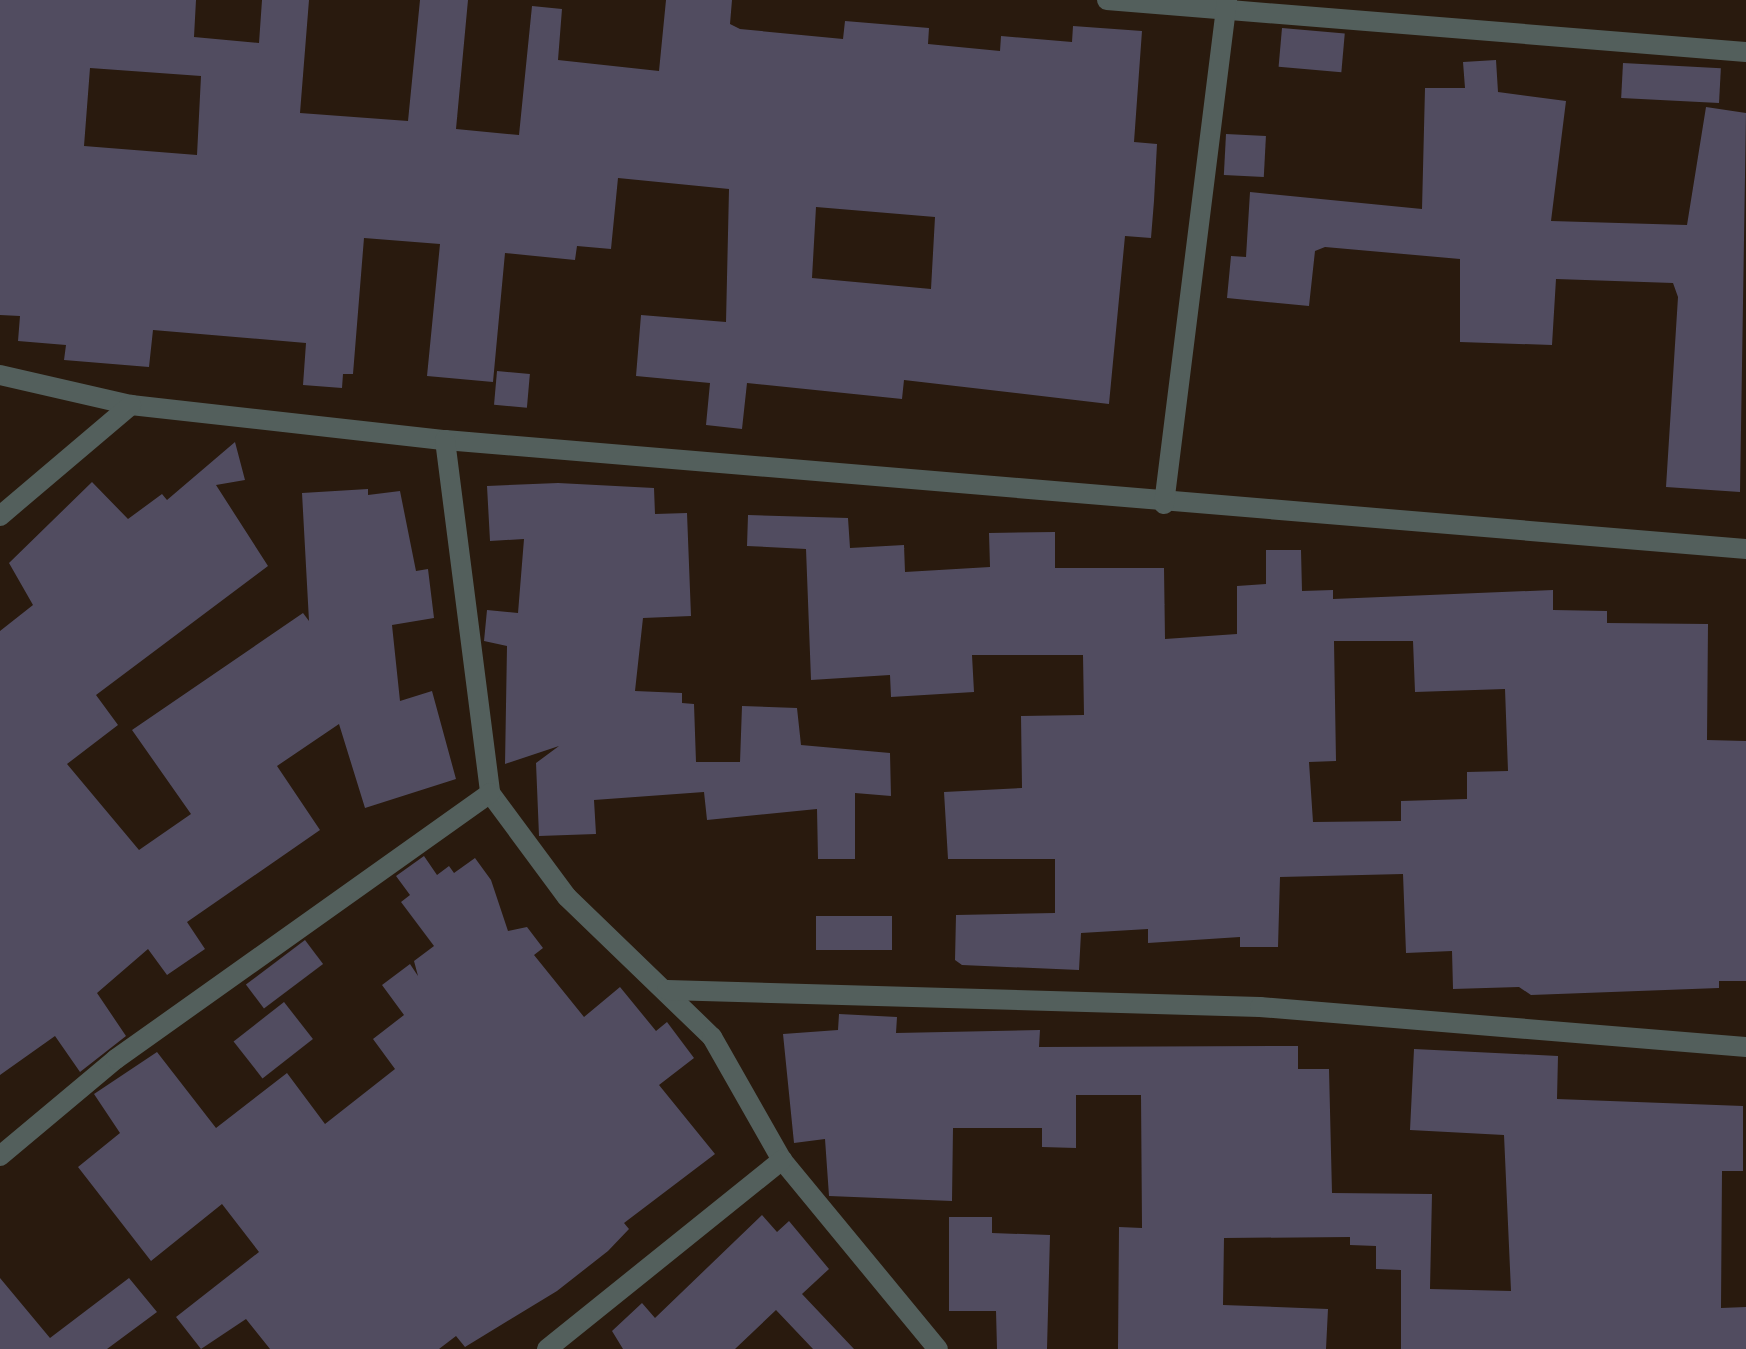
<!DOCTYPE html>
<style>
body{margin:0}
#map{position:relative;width:1746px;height:1349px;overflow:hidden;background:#291a0e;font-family:Manrope,sans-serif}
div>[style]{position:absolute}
.building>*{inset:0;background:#514c60;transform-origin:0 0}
.minor>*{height:20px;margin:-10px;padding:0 10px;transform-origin:10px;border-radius:10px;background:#535f5c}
span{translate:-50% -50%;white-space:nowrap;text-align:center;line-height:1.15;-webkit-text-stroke:7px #0d0703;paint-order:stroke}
</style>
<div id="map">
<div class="building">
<i style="clip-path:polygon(evenodd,0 0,196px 0,194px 37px,259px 43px,262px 0,309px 0,300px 113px,408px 121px,420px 0,468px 0,456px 129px,519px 135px,532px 6px,562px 9px,558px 60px,659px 71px,666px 0,732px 0,730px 24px,740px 29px,843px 39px,845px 21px,929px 28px,928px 44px,1000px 51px,1001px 36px,1072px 42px,1073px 26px,1142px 31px,1134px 142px,1157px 144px,1154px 201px,1151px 238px,1125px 236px,1109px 404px,904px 380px,902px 399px,747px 383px,742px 429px,706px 425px,710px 383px,636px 376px,641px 315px,726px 322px,729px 189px,618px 178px,611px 249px,577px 246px,575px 260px,505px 253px,493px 382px,427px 376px,440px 244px,364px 238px,353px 374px,343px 374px,342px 388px,303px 385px,306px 343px,153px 330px,149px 367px,64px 360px,66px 345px,18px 341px,20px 316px,0 315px,0 0,90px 68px,201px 76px,197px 155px,84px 146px,90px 68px,0 0,816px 207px,935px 217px,931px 289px,812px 278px,816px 207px)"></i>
<i style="left:1282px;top:28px;width:63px;height:39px;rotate:5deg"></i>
<i style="clip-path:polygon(1496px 60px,1498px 92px,1566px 101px,1551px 221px,1687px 225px,1706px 107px,1746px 113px,1740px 492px,1666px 487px,1678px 297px,1673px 283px,1556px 279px,1552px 345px,1460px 342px,1460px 259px,1325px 247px,1315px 251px,1309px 306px,1227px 298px,1231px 256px,1246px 257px,1250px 192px,1422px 209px,1425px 88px,1465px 88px,1463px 62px)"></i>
<i style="left:1623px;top:63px;width:98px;height:35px;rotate:3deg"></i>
<i style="left:1226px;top:134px;width:40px;height:41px;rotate:3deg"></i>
<i style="left:497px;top:371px;width:33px;height:34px;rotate:5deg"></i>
<i style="clip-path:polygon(235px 442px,245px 480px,216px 485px,268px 566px,96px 695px,118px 725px,67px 764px,139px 850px,191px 814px,132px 730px,303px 613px,309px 621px,302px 493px,368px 489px,368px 495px,400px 491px,416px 571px,428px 569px,434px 618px,392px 625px,400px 701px,432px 691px,456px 779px,365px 808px,339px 724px,277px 766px,320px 830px,187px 922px,205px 949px,167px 975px,148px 949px,97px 993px,126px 1036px,80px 1072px,55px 1036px,0 1075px,0 631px,33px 605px,9px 563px,92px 482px,128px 519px,162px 494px,167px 500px)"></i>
<i style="clip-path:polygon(558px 483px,654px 488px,655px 514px,687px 513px,691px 616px,643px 618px,635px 691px,682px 693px,682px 703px,694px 704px,696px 762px,740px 762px,742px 706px,797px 708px,801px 745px,890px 753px,891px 796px,855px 793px,855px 859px,818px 859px,817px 809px,707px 820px,704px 792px,594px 800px,596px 834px,539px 836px,536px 763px,559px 746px,505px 764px,507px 646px,484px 641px,487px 610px,518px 613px,524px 539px,490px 541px,487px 486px)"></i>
<i style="clip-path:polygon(evenodd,748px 515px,848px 518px,850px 548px,904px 545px,905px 572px,990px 567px,989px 533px,1055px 532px,1055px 568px,1164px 568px,1165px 639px,1237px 634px,1237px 586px,1266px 584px,1266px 550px,1301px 550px,1302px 591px,1333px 590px,1333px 599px,1553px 590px,1553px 610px,1607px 611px,1607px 623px,1708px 624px,1707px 740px,1746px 741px,1746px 981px,1719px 981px,1719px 988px,1531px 995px,1519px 987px,1453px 989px,1452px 951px,1406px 953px,1403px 874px,1280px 877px,1278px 947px,1240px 947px,1240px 937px,1148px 943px,1148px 929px,1081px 933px,1079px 970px,962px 965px,955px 960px,956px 915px,1055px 913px,1055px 859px,948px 859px,944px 792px,1022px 788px,1021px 716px,1084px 715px,1083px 655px,972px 655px,974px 692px,891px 697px,890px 675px,811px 680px,806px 549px,747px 546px,748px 515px,1334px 641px,1413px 641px,1415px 692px,1505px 689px,1508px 771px,1467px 772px,1467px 799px,1401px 801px,1401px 821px,1313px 822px,1309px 762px,1336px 761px,1334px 641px)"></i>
<i style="clip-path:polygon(424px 856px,437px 875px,449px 866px,454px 873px,475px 858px,491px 880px,508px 931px,527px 927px,543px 948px,534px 955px,584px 1017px,620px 987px,656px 1031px,667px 1022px,694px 1058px,659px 1085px,715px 1154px,624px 1223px,629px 1229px,608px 1251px,557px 1291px,465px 1347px,456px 1336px,439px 1349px,270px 1349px,246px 1319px,201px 1349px,176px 1317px,259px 1252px,222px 1204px,151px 1261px,78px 1167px,120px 1133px,94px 1094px,157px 1052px,216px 1128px,287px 1073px,325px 1124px,395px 1069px,373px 1039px,404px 1015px,382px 985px,410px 964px,418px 976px,414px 961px,434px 946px,401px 902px,410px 895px,396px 876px)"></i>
<i style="left:892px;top:916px;width:34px;height:76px;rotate:90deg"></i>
<i style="left:305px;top:940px;width:30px;height:74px;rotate:53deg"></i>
<i style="left:284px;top:1002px;width:47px;height:64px;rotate:52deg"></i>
<i style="clip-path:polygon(839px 1014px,897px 1017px,896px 1033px,1040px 1030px,1039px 1047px,1298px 1046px,1298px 1069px,1329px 1069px,1332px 1193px,1432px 1194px,1430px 1289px,1511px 1291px,1504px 1135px,1410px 1130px,1414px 1049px,1558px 1056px,1557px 1099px,1743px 1106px,1743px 1171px,1722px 1171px,1721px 1308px,1746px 1307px,1746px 1349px,1401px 1349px,1401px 1270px,1376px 1269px,1376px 1246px,1350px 1245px,1350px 1237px,1224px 1238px,1223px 1305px,1328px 1309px,1326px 1349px,1118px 1349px,1119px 1227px,1142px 1228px,1141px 1095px,1076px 1095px,1076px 1148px,1042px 1147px,1042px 1128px,953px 1128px,952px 1201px,829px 1196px,825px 1139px,794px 1143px,783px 1034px,838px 1030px)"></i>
<i style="clip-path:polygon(762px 1215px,777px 1232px,789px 1221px,829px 1269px,802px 1294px,854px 1349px,813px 1349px,776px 1310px,735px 1349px,623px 1349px,612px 1331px,642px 1303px,655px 1318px)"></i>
<i style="clip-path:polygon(949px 1217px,992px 1217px,992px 1233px,1050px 1235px,1047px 1349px,997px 1349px,996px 1311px,949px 1311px)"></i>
<i style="clip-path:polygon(0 1278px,50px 1338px,129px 1278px,157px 1312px,107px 1349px,0 1349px)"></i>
</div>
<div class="minor">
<i style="left:1107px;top:0;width:641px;rotate:4.65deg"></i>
<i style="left:0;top:375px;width:134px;rotate:12.9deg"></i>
<i style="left:131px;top:405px;width:316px;rotate:6.4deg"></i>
<i style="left:445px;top:440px;width:1306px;rotate:4.79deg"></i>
<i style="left:445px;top:440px;width:356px;rotate:82.7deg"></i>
<i style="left:490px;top:793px;width:129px;rotate:53.5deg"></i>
<i style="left:567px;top:897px;width:202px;rotate:44deg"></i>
<i style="left:712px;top:1037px;width:142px;rotate:60.4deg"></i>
<i style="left:782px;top:1160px;width:245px;rotate:50.5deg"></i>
<i style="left:1164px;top:504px;width:508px;rotate:-82.87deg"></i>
<i style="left:0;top:516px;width:172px;rotate:-40.3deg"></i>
<i style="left:667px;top:990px;width:593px;rotate:1.64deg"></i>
<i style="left:1260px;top:1007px;width:488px;rotate:4.7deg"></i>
<i style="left:0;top:1156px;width:151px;rotate:-39.9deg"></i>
<i style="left:116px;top:1059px;width:459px;rotate:-35.4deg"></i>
<i style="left:547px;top:1349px;width:302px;rotate:-38.8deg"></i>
</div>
</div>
